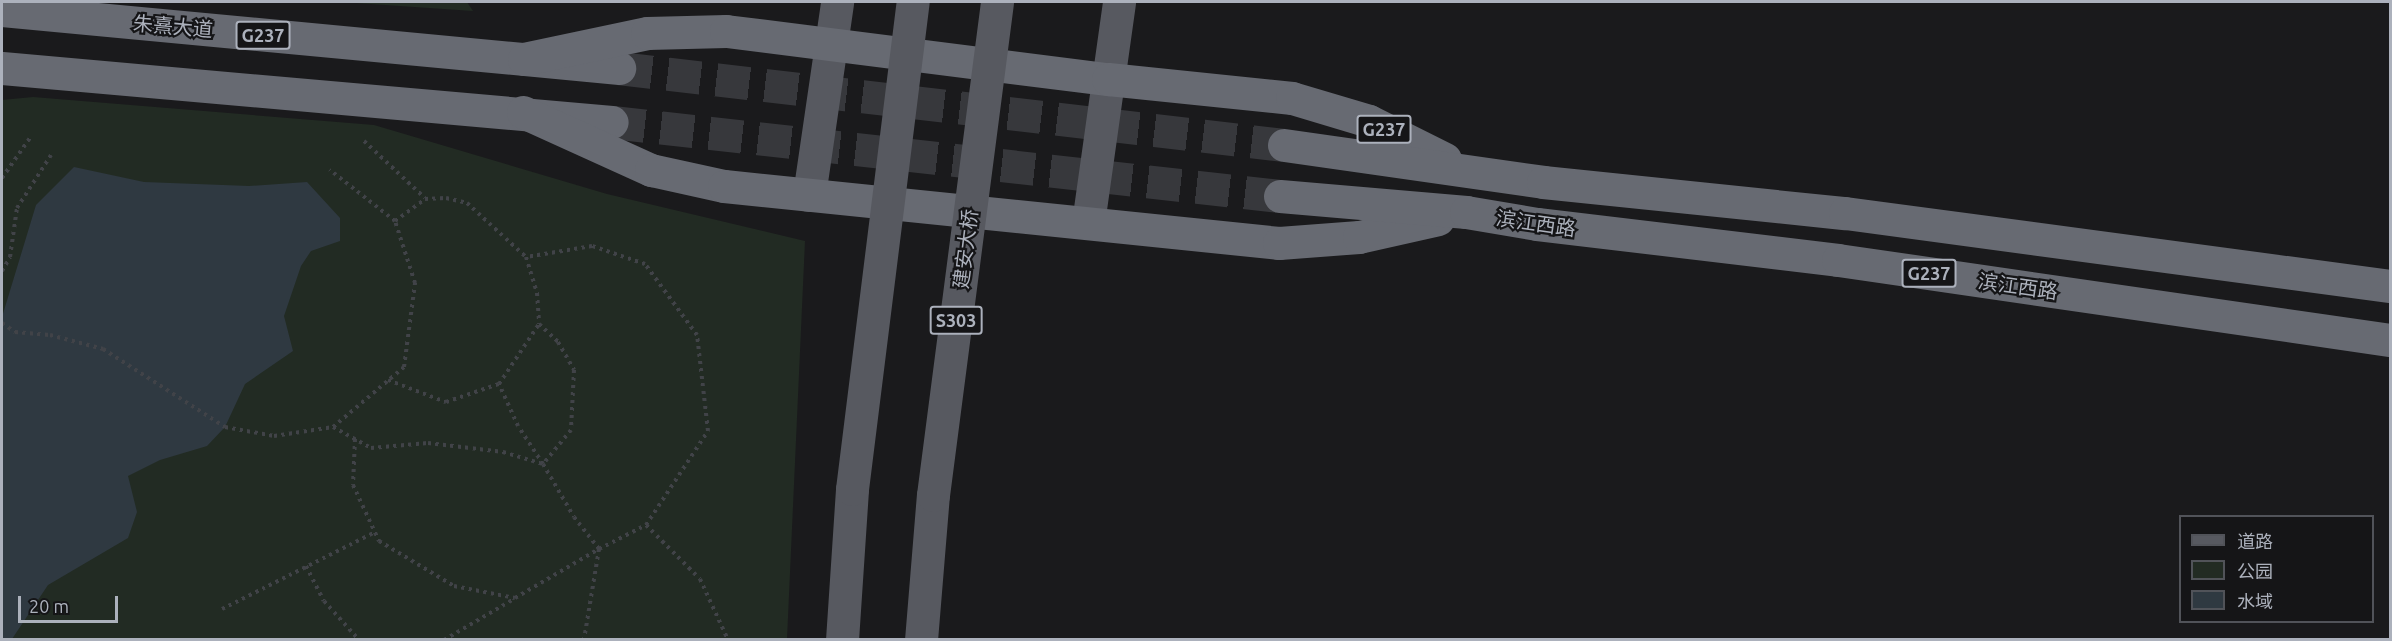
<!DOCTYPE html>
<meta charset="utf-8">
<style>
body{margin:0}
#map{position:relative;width:2392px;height:641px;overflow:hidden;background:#1a1a1c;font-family:Ubuntu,"Noto Sans SC",sans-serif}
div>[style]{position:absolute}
.green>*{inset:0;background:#222b23}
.water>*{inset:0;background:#2f3941}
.highway-tunnel>*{height:33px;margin-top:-16.5px;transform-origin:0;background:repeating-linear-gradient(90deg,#37383c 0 33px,transparent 0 49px)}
.path>*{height:4px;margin-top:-2px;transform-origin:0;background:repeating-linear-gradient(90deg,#414348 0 3px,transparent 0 7.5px)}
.primary>*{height:33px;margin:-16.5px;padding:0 16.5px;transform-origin:16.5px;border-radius:16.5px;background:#575960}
.highway>*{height:33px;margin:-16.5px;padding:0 16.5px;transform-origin:16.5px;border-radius:16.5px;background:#676a72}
.primary-bridge>*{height:33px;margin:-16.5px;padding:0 16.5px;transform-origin:16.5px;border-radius:16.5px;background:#575960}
span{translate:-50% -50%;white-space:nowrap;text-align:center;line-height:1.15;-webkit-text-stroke:4.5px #151517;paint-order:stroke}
.shield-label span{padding:2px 4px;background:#151517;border:2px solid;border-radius:4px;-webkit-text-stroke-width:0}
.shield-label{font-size:18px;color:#acb1bc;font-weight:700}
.street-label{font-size:20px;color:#acb1bc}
.frame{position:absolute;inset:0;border:3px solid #acb1bc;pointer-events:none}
.legend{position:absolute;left:2179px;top:515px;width:195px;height:108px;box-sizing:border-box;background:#151517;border:2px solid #515359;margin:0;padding:8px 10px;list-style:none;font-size:18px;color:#acb1bc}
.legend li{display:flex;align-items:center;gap:12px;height:30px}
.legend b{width:30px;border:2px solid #515359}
.scale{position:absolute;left:18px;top:596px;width:100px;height:27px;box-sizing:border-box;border:3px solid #acb1bc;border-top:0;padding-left:8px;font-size:18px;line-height:21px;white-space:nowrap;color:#acb1bc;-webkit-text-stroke:4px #151517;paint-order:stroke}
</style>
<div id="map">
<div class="green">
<i style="clip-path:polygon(341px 2px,467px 2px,473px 11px)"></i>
<i style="clip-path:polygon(33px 97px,374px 125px,607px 194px,805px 241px,787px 639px,2px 639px,2px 100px)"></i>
</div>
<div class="water">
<i style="clip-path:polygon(74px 167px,144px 182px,249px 186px,307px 182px,340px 218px,340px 241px,311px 251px,301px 266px,284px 316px,293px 351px,245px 384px,225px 427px,207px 446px,160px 460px,128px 476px,137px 512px,128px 538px,48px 585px,12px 639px,2px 639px,2px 317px,36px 205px)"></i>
</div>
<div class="highway-tunnel">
<i style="left:619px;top:68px;width:669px;rotate:6.6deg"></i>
<i style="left:612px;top:122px;width:672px;rotate:6.32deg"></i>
</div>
<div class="path">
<i style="left:364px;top:141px;width:83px;rotate:43.1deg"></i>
<i style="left:2px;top:178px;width:52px;rotate:-55.1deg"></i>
<i style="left:395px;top:221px;width:37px;rotate:-36deg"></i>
<i style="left:425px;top:199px;width:21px;rotate:-3deg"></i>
<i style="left:446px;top:198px;width:22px;rotate:13deg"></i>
<i style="left:467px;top:203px;width:80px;rotate:42.5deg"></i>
<i style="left:526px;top:257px;width:38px;rotate:73deg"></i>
<i style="left:537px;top:293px;width:31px;rotate:86deg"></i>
<i style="left:539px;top:324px;width:26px;rotate:43deg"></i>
<i style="left:558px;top:342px;width:32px;rotate:60deg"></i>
<i style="left:574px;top:370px;width:60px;rotate:92.9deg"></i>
<i style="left:571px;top:430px;width:44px;rotate:129.5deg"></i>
<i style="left:543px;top:464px;width:45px;rotate:-123.3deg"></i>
<i style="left:518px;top:426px;width:46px;rotate:-114.3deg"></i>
<i style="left:2px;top:271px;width:16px;rotate:-60deg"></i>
<i style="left:10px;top:257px;width:49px;rotate:-81.9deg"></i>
<i style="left:17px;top:208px;width:63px;rotate:-57.3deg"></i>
<i style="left:2px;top:323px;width:16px;rotate:35deg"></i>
<i style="left:15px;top:332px;width:35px;rotate:5deg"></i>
<i style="left:50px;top:335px;width:55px;rotate:14.8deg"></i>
<i style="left:103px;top:349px;width:145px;rotate:32.6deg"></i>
<i style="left:225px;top:427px;width:50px;rotate:10.4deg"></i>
<i style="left:274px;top:436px;width:60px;rotate:-8.7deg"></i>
<i style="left:333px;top:427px;width:93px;rotate:-40.2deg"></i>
<i style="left:404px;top:367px;width:85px;rotate:-82.5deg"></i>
<i style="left:415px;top:283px;width:65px;rotate:-107.9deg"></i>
<i style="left:395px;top:221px;width:83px;rotate:-141.9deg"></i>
<i style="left:388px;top:380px;width:62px;rotate:20.8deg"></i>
<i style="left:446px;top:402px;width:56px;rotate:-18.8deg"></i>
<i style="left:499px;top:384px;width:72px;rotate:-56.3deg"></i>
<i style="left:333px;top:427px;width:43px;rotate:28.9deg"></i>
<i style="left:371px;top:448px;width:57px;rotate:-5deg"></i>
<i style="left:428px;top:443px;width:76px;rotate:6.8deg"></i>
<i style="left:503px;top:452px;width:42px;rotate:16.7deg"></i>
<i style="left:543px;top:464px;width:61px;rotate:59.7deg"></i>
<i style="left:574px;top:517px;width:41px;rotate:52deg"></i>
<i style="left:599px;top:549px;width:92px;rotate:99.4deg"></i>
<i style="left:355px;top:439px;width:46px;rotate:92.5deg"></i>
<i style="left:353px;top:485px;width:62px;rotate:65.1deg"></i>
<i style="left:379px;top:541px;width:87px;rotate:31deg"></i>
<i style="left:454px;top:586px;width:62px;rotate:11.1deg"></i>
<i style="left:515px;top:598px;width:97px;rotate:-30.3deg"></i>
<i style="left:599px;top:549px;width:53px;rotate:-27.1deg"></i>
<i style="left:646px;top:525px;width:113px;rotate:-56.6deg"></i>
<i style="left:708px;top:431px;width:97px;rotate:-96.5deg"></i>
<i style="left:697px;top:335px;width:88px;rotate:-126.2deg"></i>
<i style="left:645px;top:264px;width:56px;rotate:-161.2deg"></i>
<i style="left:592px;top:246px;width:67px;rotate:170.5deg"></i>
<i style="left:646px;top:525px;width:76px;rotate:45deg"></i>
<i style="left:700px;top:579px;width:67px;rotate:65.3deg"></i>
<i style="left:306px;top:566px;width:39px;rotate:63deg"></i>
<i style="left:324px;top:601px;width:52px;rotate:48.1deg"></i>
<i style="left:222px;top:609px;width:171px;rotate:-26.7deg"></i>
<i style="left:444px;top:640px;width:81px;rotate:-30.4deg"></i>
</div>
<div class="primary">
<i style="left:809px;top:195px;width:195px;rotate:-81.7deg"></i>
<i style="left:1088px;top:223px;width:223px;rotate:-82deg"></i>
</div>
<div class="highway">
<i style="left:2px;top:10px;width:620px;rotate:5.37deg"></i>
<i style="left:524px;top:59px;width:126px;rotate:-11.9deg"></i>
<i style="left:647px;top:33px;width:79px;rotate:-1.5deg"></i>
<i style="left:726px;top:31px;width:385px;rotate:7.2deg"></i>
<i style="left:1108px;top:79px;width:185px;rotate:5.9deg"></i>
<i style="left:1292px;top:98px;width:80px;rotate:16.6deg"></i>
<i style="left:1369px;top:121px;width:85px;rotate:26.6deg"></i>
<i style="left:2px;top:68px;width:612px;rotate:5.06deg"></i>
<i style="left:523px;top:112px;width:141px;rotate:24.4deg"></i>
<i style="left:651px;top:170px;width:75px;rotate:12.4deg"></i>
<i style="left:724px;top:186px;width:558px;rotate:5.86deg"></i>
<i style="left:1279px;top:243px;width:80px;rotate:-4.3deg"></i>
<i style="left:1359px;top:237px;width:81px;rotate:-12.8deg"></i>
<i style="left:1284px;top:145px;width:262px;rotate:8.1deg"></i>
<i style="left:1543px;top:182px;width:304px;rotate:5.9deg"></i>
<i style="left:1845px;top:213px;width:550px;rotate:7.63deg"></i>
<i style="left:1280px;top:196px;width:187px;rotate:4.9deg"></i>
<i style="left:1466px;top:212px;width:72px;rotate:9.6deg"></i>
<i style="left:1537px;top:224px;width:303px;rotate:6.8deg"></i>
<i style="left:1838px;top:260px;width:558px;rotate:8.25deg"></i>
</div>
<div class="primary-bridge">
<i style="left:842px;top:640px;width:151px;rotate:-86.2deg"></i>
<i style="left:852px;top:489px;width:491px;rotate:-82.9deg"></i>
<i style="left:921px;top:640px;width:145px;rotate:-85.3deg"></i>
<i style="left:933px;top:495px;width:497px;rotate:-82.6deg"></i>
</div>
<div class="shield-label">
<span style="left:263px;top:35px">G237</span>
<span style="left:1384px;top:129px">G237</span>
<span style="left:1929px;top:273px">G237</span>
<span style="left:956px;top:320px">S303</span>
</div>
<div class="street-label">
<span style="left:173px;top:26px;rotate:5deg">朱熹大道</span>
<span style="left:1536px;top:223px;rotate:8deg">滨江西路</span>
<span style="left:965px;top:249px;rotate:-83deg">建安大桥</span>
<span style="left:2018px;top:286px;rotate:8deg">滨江西路</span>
</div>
<div class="frame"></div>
<ul class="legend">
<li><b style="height:8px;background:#575960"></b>道路</li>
<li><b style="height:16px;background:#222b23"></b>公园</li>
<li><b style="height:16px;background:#2f3941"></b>水域</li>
</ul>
<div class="scale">20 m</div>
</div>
